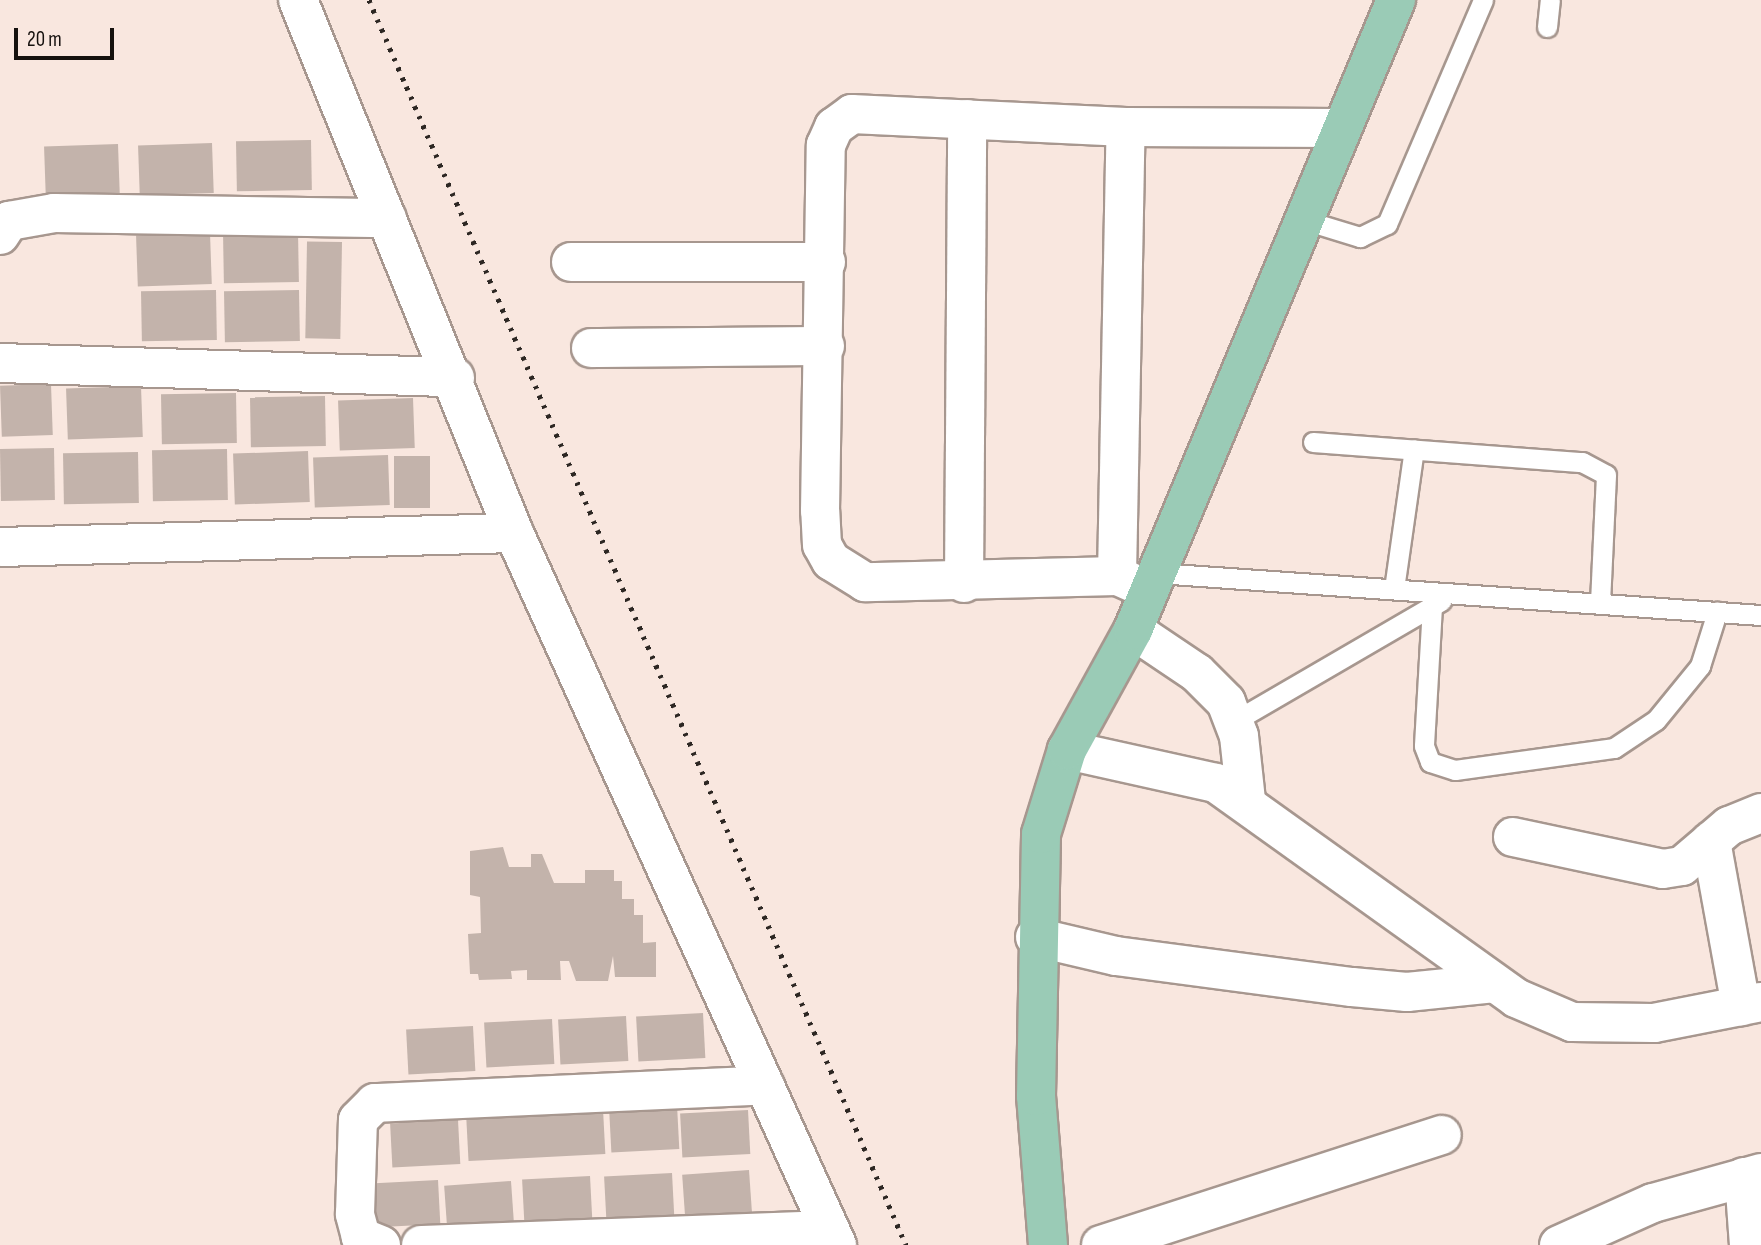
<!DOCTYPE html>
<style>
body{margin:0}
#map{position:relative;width:1761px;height:1245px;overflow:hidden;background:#f9e7df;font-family:"Sofia Sans Condensed",sans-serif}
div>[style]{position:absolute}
.building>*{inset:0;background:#c3b3ab;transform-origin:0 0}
.roads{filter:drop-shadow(2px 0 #a7978f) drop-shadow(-2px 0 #a7978f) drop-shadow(0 2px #a7978f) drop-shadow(0 -2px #a7978f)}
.service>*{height:19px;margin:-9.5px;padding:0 9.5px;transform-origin:9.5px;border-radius:9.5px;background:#fff}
.minor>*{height:38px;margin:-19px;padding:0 19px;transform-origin:19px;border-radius:19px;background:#fff}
.primary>*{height:38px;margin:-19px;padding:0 19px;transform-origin:19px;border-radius:19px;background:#9acbb6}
.rail>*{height:5px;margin-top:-2.5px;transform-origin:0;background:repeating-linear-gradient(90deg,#2d2723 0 3.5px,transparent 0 10.5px)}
span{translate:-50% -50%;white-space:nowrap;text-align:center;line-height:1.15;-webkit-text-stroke:5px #f9e7df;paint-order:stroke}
.scale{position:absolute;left:14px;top:28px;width:100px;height:32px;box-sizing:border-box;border:4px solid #16110e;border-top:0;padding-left:9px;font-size:21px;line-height:24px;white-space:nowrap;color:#16110e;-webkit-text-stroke:5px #f9e7df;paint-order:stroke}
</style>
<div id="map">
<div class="building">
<i style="left:311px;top:140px;width:50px;height:75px;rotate:89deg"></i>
<i style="left:212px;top:143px;width:50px;height:74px;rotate:88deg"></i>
<i style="left:118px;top:144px;width:52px;height:74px;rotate:88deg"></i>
<i style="left:298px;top:231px;width:51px;height:75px;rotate:89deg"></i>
<i style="left:210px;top:233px;width:51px;height:74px;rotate:88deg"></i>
<i style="left:342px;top:242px;width:97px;height:35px;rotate:91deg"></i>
<i style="left:216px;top:290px;width:50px;height:75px;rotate:89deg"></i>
<i style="left:299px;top:290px;width:51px;height:75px;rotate:89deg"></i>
<i style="left:51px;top:384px;width:51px;height:51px;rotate:88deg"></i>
<i style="left:141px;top:386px;width:51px;height:75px;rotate:88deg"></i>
<i style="left:236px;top:393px;width:50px;height:75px;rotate:89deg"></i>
<i style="left:325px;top:396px;width:50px;height:75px;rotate:89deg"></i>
<i style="left:413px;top:398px;width:50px;height:75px;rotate:88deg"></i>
<i style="left:54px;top:448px;width:52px;height:54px;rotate:89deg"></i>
<i style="left:227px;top:449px;width:51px;height:75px;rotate:89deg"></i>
<i style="left:308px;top:451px;width:51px;height:75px;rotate:88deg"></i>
<i style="left:138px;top:452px;width:51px;height:75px;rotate:89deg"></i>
<i style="left:388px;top:455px;width:50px;height:75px;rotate:88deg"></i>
<i style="left:430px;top:456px;width:52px;height:36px;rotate:90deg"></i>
<i style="clip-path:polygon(503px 847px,509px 867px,531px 867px,531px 854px,542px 854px,554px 883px,585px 883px,585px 870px,614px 870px,614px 881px,622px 881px,622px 899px,634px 899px,634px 915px,643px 915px,643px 943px,656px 942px,656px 977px,615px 977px,613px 956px,608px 981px,576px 981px,569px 961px,560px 961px,561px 980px,527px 980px,527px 970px,511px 971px,512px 979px,479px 980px,478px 974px,470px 974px,468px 934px,481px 933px,480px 897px,470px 895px,470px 851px)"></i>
<i style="left:703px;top:1013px;width:45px;height:67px;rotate:87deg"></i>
<i style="left:626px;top:1016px;width:45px;height:68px;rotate:87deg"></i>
<i style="left:552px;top:1019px;width:45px;height:68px;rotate:87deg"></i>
<i style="left:473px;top:1026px;width:45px;height:67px;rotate:87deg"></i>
<i style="left:677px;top:1105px;width:44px;height:68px;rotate:87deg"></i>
<i style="left:603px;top:1109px;width:45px;height:137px;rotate:87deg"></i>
<i style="left:748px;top:1110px;width:44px;height:68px;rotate:87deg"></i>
<i style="left:458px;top:1120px;width:44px;height:68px;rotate:87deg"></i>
<i style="left:749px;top:1170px;width:44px;height:67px;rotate:86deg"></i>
<i style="left:672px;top:1173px;width:44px;height:68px;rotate:87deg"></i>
<i style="left:590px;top:1176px;width:44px;height:68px;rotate:87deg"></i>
<i style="left:438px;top:1180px;width:44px;height:68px;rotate:87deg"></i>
<i style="left:511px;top:1181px;width:45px;height:67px;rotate:86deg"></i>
</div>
<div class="roads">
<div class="service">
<i style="left:1547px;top:27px;width:27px;rotate:-84deg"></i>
<i style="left:1301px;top:219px;width:62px;rotate:17deg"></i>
<i style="left:1360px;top:237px;width:30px;rotate:-26deg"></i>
<i style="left:1387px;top:224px;width:244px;rotate:-66.8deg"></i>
<i style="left:1313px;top:442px;width:270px;rotate:4.3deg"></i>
<i style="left:1582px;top:462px;width:27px;rotate:28deg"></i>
<i style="left:1606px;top:475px;width:129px;rotate:92.7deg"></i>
<i style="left:1157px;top:573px;width:605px;rotate:3.98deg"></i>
<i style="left:1394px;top:589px;width:141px;rotate:-81.9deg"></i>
<i style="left:1432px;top:606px;width:140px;rotate:93.3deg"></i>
<i style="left:1424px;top:746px;width:17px;rotate:69deg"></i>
<i style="left:1430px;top:762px;width:26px;rotate:18deg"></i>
<i style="left:1455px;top:770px;width:161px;rotate:-7.9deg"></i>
<i style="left:1614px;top:748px;width:50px;rotate:-33.7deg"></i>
<i style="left:1656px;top:720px;width:70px;rotate:-50.8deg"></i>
<i style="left:1700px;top:666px;width:57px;rotate:-72.5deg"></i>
<i style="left:1233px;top:722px;width:241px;rotate:-30.2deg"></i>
</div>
<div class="minor">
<i style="left:298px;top:0;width:575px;rotate:67.94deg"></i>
<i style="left:514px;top:533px;width:782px;rotate:65.6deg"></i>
<i style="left:0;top:235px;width:17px;rotate:-57deg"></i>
<i style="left:9px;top:221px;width:46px;rotate:-10.1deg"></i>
<i style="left:54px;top:213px;width:333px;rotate:0.9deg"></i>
<i style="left:571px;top:262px;width:255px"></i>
<i style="left:591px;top:348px;width:234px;rotate:-0.5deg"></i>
<i style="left:0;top:363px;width:455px;rotate:1.8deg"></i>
<i style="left:0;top:547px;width:514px;rotate:-1.56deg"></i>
<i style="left:1117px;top:576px;width:449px;rotate:-88.9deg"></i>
<i style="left:964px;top:583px;width:464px;rotate:-89.6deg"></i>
<i style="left:1149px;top:590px;width:35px;rotate:-156deg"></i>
<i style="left:1117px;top:576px;width:252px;rotate:178.6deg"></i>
<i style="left:865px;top:582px;width:40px;rotate:-148deg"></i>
<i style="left:831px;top:561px;width:18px;rotate:-119deg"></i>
<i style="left:822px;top:545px;width:34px;rotate:-93deg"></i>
<i style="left:820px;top:511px;width:366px;rotate:-89.1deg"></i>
<i style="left:826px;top:145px;width:20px;rotate:-66deg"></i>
<i style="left:834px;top:127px;width:22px;rotate:-36deg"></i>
<i style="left:852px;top:114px;width:274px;rotate:2.7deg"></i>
<i style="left:1126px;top:127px;width:212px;rotate:0.3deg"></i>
<i style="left:1133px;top:630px;width:77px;rotate:33.9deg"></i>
<i style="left:1197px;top:673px;width:41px;rotate:45deg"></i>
<i style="left:1226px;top:702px;width:36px;rotate:69deg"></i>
<i style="left:1239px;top:736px;width:64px;rotate:83.8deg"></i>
<i style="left:1067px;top:750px;width:153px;rotate:12.5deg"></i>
<i style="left:1216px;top:783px;width:369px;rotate:35.6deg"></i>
<i style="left:1516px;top:998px;width:61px;rotate:23.2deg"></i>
<i style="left:1572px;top:1022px;width:82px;rotate:0.7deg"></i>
<i style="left:1654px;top:1023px;width:109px;rotate:-11.1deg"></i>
<i style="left:1513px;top:837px;width:153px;rotate:12deg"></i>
<i style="left:1663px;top:869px;width:19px;rotate:-9deg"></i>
<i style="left:1682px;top:866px;width:62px;rotate:-40.4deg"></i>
<i style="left:1729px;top:826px;width:35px;rotate:-22deg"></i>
<i style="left:1711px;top:841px;width:168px;rotate:79.7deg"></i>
<i style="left:1035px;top:937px;width:83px;rotate:13.2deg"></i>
<i style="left:1116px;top:956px;width:238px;rotate:7.5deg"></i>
<i style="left:1352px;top:987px;width:55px;rotate:5.2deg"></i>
<i style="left:1407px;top:992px;width:88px;rotate:-5.8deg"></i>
<i style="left:1744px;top:1177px;width:68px;rotate:85.8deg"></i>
<i style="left:381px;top:1245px;width:22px;rotate:-158deg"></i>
<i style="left:361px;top:1237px;width:24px;rotate:-105deg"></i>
<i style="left:355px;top:1214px;width:94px;rotate:-88.2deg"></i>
<i style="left:358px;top:1120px;width:24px;rotate:-45deg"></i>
<i style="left:375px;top:1103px;width:390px;rotate:-2.6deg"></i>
<i style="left:421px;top:1245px;width:409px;rotate:-2.1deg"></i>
<i style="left:1101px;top:1245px;width:358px;rotate:-17.9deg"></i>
<i style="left:1559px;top:1245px;width:103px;rotate:-24.1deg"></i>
<i style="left:1653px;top:1203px;width:112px;rotate:-15.5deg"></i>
</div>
<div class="primary">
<i style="left:1048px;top:1245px;width:149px;rotate:-94.6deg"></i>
<i style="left:1036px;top:1096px;width:262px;rotate:-88.9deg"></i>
<i style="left:1041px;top:834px;width:88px;rotate:-72.8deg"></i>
<i style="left:1067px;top:750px;width:137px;rotate:-61.2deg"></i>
<i style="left:1133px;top:630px;width:683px;rotate:-67.34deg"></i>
</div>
</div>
<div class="rail">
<i style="left:369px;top:0;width:1356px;rotate:66.67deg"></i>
</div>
<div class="scale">20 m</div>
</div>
